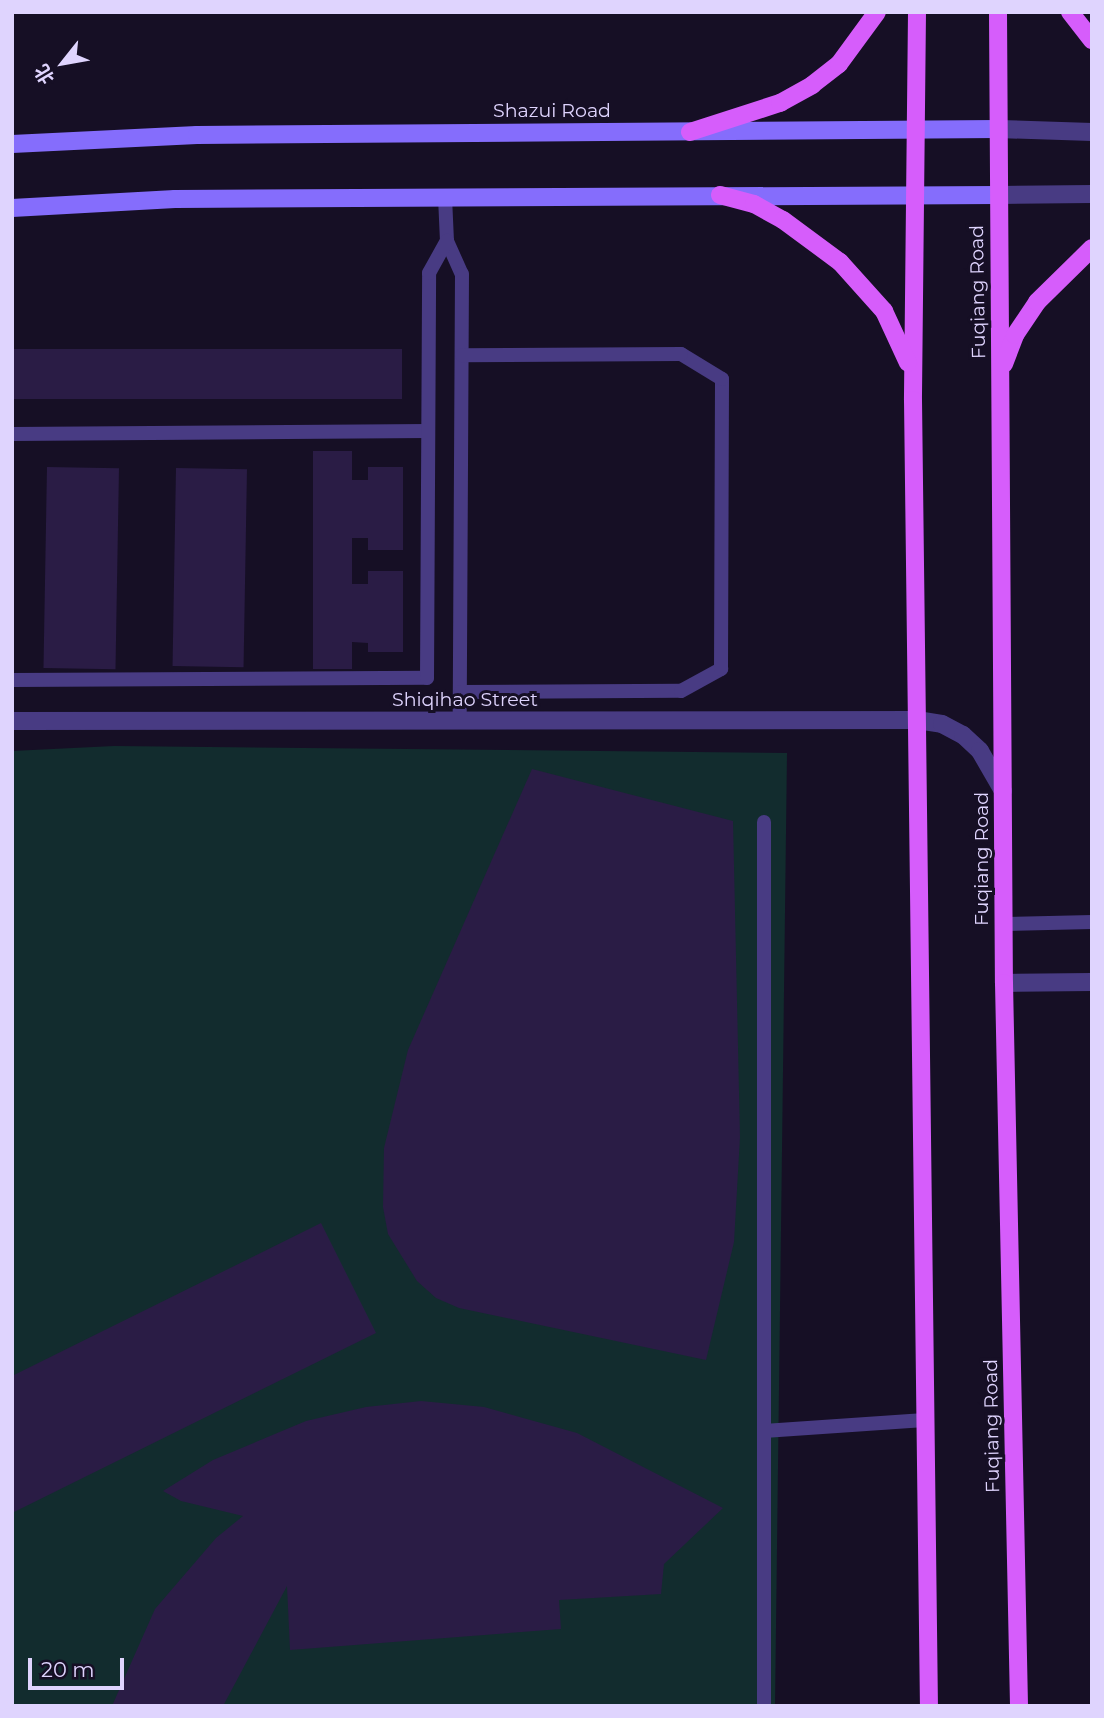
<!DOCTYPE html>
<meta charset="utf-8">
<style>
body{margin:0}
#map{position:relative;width:1104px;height:1718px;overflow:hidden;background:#160f25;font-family:Montserrat,"Noto Sans SC",sans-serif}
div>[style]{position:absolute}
.green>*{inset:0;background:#122c2e}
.building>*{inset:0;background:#2a1c45;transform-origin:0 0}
.service>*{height:14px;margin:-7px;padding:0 7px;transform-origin:7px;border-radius:7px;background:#483b83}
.minor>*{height:18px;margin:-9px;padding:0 9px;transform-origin:9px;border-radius:9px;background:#483b83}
.tertiary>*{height:18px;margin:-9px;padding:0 9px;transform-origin:9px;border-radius:9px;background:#483b83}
.secondary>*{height:18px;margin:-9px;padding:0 9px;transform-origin:9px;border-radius:9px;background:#856dfc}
.primary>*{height:18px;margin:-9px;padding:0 9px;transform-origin:9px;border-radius:9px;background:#d65dfb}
span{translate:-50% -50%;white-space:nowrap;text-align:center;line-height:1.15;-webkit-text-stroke:6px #160f25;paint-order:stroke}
.street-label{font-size:19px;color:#dfd4fe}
.frame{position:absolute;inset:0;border:14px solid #dfd4fe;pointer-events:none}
.north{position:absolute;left:28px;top:28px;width:70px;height:70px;-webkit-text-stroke:5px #160f25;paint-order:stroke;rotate:239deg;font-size:19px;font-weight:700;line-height:28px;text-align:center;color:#dfd4fe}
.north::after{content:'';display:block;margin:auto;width:24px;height:32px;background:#dfd4fe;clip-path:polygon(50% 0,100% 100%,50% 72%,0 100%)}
.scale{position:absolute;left:28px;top:1658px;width:96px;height:32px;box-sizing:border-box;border:4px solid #dfd4fe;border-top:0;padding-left:9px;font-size:21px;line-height:24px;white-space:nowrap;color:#dfd4fe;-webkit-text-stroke:5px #160f25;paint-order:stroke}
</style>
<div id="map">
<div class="green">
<i style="clip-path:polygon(114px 746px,787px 753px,775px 1706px,12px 1706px,12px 751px)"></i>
</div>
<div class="building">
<i style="left:12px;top:349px;width:390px;height:50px"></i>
<i style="clip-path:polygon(313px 451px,352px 451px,352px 480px,368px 480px,368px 467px,403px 467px,403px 550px,368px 550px,368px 538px,352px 538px,352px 584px,368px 584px,368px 571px,403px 571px,403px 652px,368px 652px,368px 643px,352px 642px,352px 669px,313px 669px)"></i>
<i style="left:47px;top:467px;width:72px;height:201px;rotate:1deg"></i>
<i style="left:176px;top:468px;width:71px;height:198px;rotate:1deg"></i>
<i style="clip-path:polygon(532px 769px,733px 821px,740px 1137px,734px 1242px,706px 1360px,459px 1308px,436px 1298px,417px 1281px,388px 1234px,383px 1207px,384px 1148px,408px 1050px)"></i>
<i style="clip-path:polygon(321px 1223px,376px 1333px,12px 1513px,12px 1376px)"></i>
<i style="clip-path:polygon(421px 1401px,484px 1407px,577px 1433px,723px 1508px,664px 1564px,661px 1594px,559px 1600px,561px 1629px,290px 1650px,287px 1586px,223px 1706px,112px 1706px,155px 1609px,216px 1538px,243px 1516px,181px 1501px,163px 1491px,213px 1460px,306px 1421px,366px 1407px)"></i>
</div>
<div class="service">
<i style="left:445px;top:197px;width:44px;rotate:87.4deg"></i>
<i style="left:447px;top:241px;width:36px;rotate:66deg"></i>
<i style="left:462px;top:274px;width:448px;rotate:90.3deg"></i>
<i style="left:12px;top:434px;width:416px;rotate:-0.4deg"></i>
<i style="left:12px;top:680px;width:415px;rotate:-0.3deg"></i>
<i style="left:427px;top:678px;width:405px;rotate:-89.7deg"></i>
<i style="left:429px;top:273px;width:37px;rotate:-61deg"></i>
<i style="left:461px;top:692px;width:220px;rotate:-0.3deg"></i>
<i style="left:681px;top:691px;width:46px;rotate:-28.8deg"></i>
<i style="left:721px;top:669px;width:290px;rotate:-89.8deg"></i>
<i style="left:722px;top:379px;width:48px;rotate:-148.6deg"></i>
<i style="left:681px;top:354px;width:219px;rotate:179.7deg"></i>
<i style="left:1004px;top:924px;width:88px;rotate:-1.3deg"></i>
<i style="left:764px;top:1431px;width:161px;rotate:-3.9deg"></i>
<i style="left:764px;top:1706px;width:884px;rotate:-90deg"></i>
</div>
<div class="minor">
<i style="left:12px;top:721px;width:905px;rotate:-0.06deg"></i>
<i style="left:917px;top:720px;width:25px;rotate:9deg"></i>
<i style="left:942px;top:724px;width:24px;rotate:28deg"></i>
<i style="left:963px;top:735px;width:23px;rotate:43deg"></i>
<i style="left:980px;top:751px;width:46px;rotate:60.1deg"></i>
<i style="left:1004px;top:983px;width:88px;rotate:-0.7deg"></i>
</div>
<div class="tertiary">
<i style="left:998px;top:129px;width:94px;rotate:1.8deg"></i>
<i style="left:998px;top:195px;width:94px;rotate:-0.6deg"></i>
</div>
<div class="secondary">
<i style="left:12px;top:144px;width:185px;rotate:-2.8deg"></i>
<i style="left:197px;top:135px;width:801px;rotate:-0.43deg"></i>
<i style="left:12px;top:208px;width:163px;rotate:-3.2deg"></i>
<i style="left:175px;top:199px;width:823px;rotate:-0.28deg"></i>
</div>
<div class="primary">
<i style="left:917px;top:12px;width:388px;rotate:90.6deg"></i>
<i style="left:913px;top:400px;width:1306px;rotate:89.3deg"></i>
<i style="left:998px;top:12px;width:971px;rotate:89.65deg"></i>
<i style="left:1004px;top:983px;width:723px;rotate:88.81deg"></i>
<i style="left:1070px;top:12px;width:36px;rotate:52deg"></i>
<i style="left:690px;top:132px;width:95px;rotate:-17.9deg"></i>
<i style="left:780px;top:103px;width:37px;rotate:-29deg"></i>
<i style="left:812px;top:85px;width:34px;rotate:-38deg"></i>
<i style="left:839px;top:64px;width:64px;rotate:-53.8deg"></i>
<i style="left:720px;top:195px;width:35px;rotate:15deg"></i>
<i style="left:754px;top:204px;width:33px;rotate:29deg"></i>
<i style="left:783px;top:220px;width:71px;rotate:36.4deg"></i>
<i style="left:840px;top:262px;width:66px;rotate:48.1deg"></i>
<i style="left:884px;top:311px;width:57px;rotate:65.2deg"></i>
<i style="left:1004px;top:364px;width:31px;rotate:-69deg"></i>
<i style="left:1015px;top:335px;width:40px;rotate:-56deg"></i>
<i style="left:1037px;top:302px;width:77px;rotate:-44.5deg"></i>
</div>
<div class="street-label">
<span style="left:552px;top:111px">Shazui Road</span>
<span style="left:978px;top:292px;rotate:-91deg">Fuqiang Road</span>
<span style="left:465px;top:700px">Shiqihao Street</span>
<span style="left:982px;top:859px;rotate:-90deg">Fuqiang Road</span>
<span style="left:992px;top:1426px;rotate:-91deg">Fuqiang Road</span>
</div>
<div class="frame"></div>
<div class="north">北</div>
<div class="scale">20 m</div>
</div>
